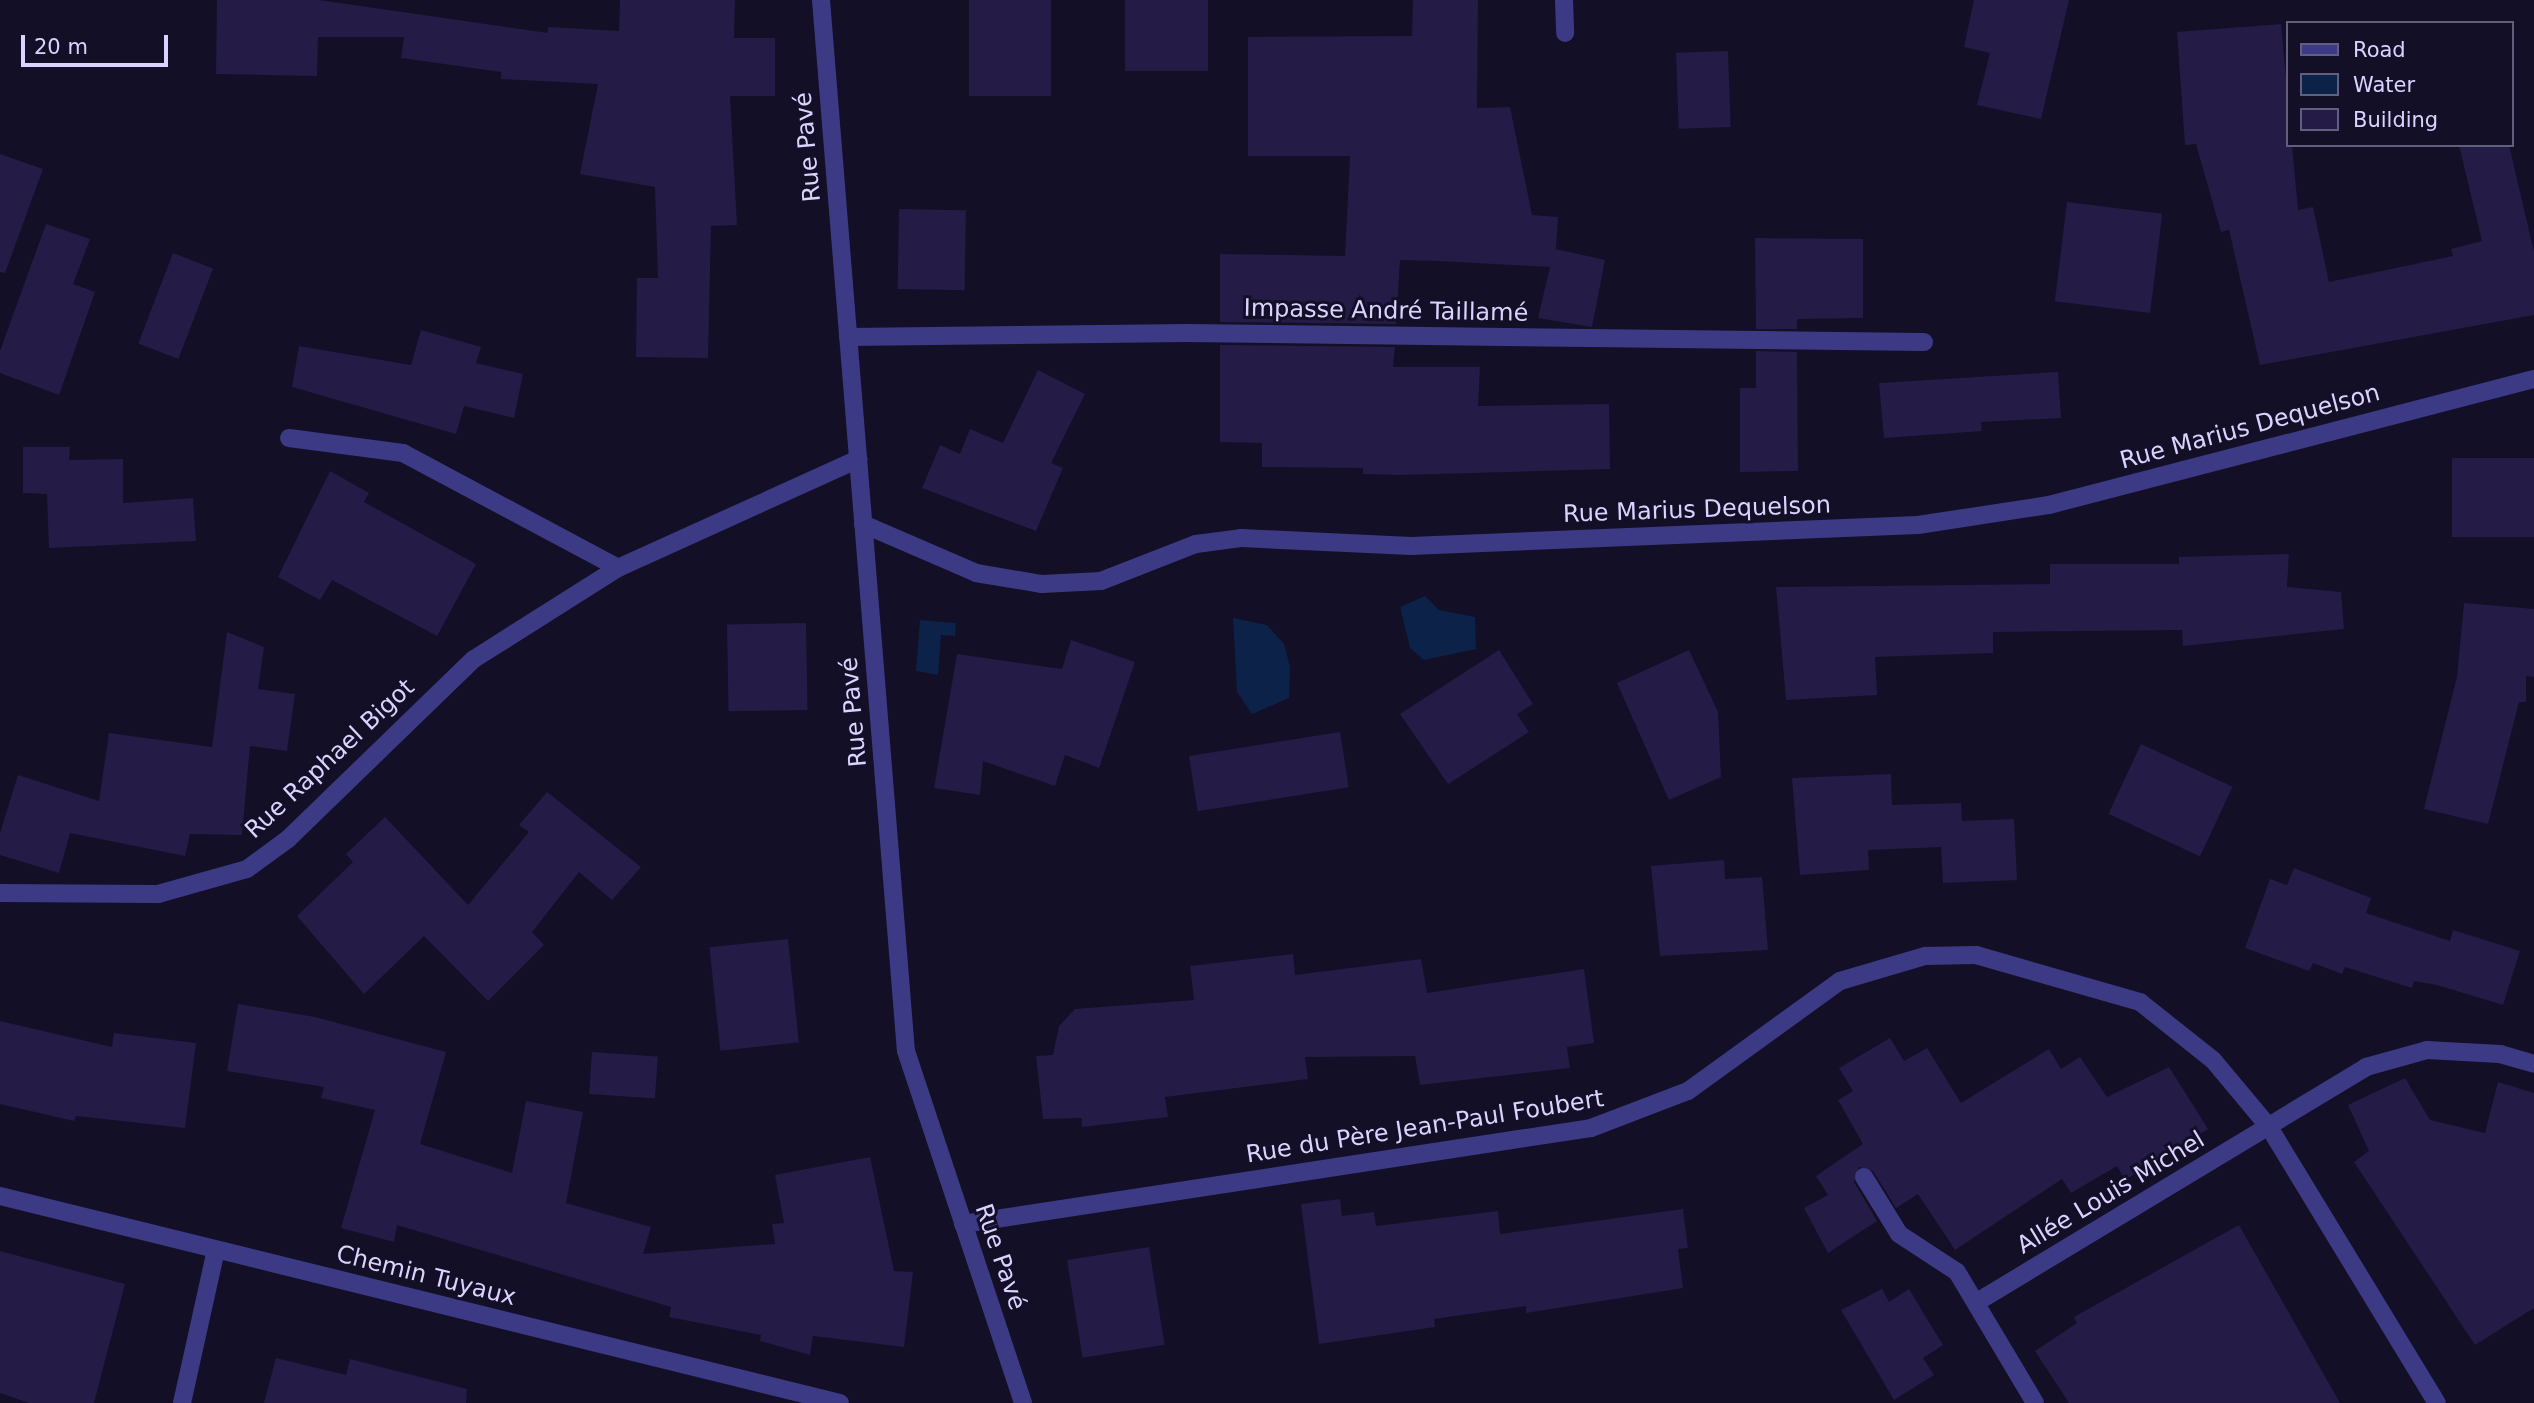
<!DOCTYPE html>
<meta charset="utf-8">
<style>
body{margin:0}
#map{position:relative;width:2534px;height:1403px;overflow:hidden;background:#130f26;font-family:"DejaVu Sans",sans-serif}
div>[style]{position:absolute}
.water>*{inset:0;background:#0c2248}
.building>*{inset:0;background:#241b47;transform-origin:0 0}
.lane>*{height:18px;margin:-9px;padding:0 9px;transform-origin:9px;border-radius:9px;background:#3d3a85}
.street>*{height:18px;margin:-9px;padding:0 9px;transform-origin:9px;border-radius:9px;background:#3d3a85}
span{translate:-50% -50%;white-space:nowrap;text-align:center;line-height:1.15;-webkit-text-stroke:6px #130f26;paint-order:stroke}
.street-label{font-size:24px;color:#d9d4ff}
.legend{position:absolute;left:2286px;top:21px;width:228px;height:126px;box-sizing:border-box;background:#130f26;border:2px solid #625e7d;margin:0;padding:9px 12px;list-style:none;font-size:21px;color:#d9d4ff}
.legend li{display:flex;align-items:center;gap:14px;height:35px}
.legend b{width:35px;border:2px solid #625e7d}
.scale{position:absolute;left:21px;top:35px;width:147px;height:32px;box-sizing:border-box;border:4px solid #d9d4ff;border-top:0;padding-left:9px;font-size:21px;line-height:24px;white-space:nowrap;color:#d9d4ff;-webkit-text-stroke:5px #130f26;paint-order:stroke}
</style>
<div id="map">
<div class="water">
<i style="clip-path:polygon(1425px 596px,1439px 610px,1475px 617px,1476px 649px,1424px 660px,1410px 648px,1400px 607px)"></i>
<i style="clip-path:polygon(1233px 618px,1267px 625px,1284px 644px,1290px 667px,1289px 698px,1252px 714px,1237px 692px)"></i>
<i style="clip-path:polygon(920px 620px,956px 623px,955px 636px,941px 635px,938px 675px,916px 671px)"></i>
</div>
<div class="building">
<i style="clip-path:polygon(217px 0,319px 0,548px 33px,548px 27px,619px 31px,620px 0,735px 0,734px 38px,775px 38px,775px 96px,730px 96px,737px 225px,711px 226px,708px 358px,636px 357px,637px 278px,658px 278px,655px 187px,580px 174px,598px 84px,501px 79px,501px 72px,401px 58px,404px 37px,318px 37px,317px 76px,216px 74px)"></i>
<i style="left:969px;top:0;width:82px;height:96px"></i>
<i style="left:1125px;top:0;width:83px;height:71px"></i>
<i style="clip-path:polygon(1413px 0,1478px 0,1477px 108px,1510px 107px,1532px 215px,1558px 217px,1556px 249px,1605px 260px,1592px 327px,1538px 318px,1550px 267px,1438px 261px,1400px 260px,1396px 324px,1220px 322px,1220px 254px,1345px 256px,1350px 156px,1248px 156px,1248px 37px,1412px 36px)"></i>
<i style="clip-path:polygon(1974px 0,2069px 0,2041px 119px,1977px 105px,1990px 53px,1964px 47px)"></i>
<i style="clip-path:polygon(2281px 24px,2298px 210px,2313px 207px,2329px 282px,2453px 256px,2451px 249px,2482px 241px,2459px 145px,2509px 145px,2534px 252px,2534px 315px,2260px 365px,2229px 230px,2221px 232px,2196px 144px,2185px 145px,2177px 32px)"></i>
<i style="left:1728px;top:51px;width:76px;height:52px;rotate:88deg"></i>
<i style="clip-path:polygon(0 154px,43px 169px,5px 273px,0 272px)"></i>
<i style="left:2067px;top:202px;width:96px;height:100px;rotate:7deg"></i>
<i style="left:899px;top:209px;width:67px;height:80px;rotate:1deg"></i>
<i style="clip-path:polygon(46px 224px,90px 239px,73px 284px,95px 292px,59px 395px,0 373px,0 351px)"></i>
<i style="clip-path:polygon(1755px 238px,1863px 239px,1863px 318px,1797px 319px,1797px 329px,1756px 329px)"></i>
<i style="left:173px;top:253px;width:43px;height:97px;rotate:21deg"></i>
<i style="clip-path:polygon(421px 330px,481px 347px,476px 363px,523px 374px,514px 418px,464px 406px,456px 434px,292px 387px,299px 346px,411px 365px)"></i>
<i style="clip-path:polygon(1220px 345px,1395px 347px,1393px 367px,1480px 367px,1478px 406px,1609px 404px,1610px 469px,1399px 475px,1363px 474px,1363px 468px,1262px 467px,1262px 443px,1220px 442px)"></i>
<i style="clip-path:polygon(1756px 351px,1797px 352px,1798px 471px,1740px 472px,1740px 388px,1756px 388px)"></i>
<i style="clip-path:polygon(1038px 370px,1085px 394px,1051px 463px,1063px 468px,1036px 531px,922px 488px,940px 445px,960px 454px,970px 429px,1003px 443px)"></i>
<i style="clip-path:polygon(2058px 372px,2061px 418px,1981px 422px,1982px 431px,1884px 438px,1879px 383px)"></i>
<i style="clip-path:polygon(23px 447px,70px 447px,69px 460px,123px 459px,123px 503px,193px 498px,196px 541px,49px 548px,47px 494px,23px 493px)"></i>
<i style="left:2534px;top:458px;width:79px;height:82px;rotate:90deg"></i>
<i style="clip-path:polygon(330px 471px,369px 493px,364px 502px,476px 564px,437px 636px,332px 580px,320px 600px,278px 577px)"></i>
<i style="clip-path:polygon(2289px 554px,2287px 587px,2341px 592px,2344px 629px,2183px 646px,2182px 630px,1993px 632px,1993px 653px,1875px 657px,1877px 695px,1786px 700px,1776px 587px,2050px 584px,2050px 564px,2179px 564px,2179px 557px)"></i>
<i style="clip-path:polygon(2464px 603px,2534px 609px,2534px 677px,2526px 676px,2526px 702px,2519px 702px,2488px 824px,2424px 809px,2457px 677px)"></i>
<i style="left:806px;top:623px;width:87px;height:79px;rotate:89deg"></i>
<i style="clip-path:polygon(227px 632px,264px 647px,258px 689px,295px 694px,287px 751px,250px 746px,242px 835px,190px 834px,185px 856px,70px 833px,59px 873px,0 855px,0 833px,18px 775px,99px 801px,109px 733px,212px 747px)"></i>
<i style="clip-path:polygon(1071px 640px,1135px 662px,1099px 768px,1065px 755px,1055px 786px,983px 761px,980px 795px,934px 788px,957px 654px,1062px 669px)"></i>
<i style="clip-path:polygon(1499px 650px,1533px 704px,1517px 714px,1529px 732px,1448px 784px,1400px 714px)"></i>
<i style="clip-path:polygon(1689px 650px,1718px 712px,1721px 777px,1669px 800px,1617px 683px)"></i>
<i style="left:1340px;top:732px;width:56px;height:153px;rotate:81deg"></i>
<i style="left:2141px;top:744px;width:101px;height:77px;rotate:25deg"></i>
<i style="clip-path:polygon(1891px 774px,1892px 805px,1961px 803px,1962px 821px,2014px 819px,2017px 880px,1943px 883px,1941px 847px,1868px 850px,1869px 870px,1800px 875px,1792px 778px)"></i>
<i style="clip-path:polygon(547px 792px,641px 867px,612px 900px,579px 872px,532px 932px,544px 945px,488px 1001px,424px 936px,364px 994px,297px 916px,353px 862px,346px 854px,385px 817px,468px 905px,529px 832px,519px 825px)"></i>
<i style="clip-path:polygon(1724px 860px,1725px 879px,1762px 877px,1768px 950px,1660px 956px,1651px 866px)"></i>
<i style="clip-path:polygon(2294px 868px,2371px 898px,2366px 913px,2450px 941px,2453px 930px,2520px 951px,2503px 1005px,2437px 985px,2414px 981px,2412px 988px,2345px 967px,2342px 974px,2313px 963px,2309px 971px,2245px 948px,2270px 879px,2287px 885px)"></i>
<i style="left:788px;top:939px;width:104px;height:79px;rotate:84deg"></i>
<i style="clip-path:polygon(1293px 954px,1295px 975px,1421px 959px,1427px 993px,1584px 969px,1594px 1043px,1567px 1047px,1570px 1068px,1420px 1085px,1415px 1056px,1305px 1057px,1308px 1079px,1165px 1097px,1168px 1117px,1082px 1127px,1082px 1118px,1043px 1119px,1036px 1056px,1053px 1055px,1059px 1026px,1075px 1009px,1194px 1000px,1190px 966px)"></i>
<i style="clip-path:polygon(238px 1004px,315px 1017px,446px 1052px,420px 1144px,512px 1173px,526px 1101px,583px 1112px,566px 1203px,651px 1227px,643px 1254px,775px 1244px,772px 1224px,784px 1223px,775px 1175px,870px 1157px,894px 1271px,913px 1272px,904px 1347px,813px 1336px,810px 1355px,760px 1341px,761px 1335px,669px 1317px,671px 1307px,397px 1225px,394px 1242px,341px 1228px,375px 1110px,321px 1098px,324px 1087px,227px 1071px)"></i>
<i style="clip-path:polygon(0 1021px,112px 1047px,114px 1033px,196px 1043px,185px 1128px,76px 1116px,74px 1121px,0 1104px)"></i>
<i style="clip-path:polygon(1890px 1038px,1904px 1061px,1927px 1048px,1961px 1103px,2049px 1049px,2061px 1069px,2080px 1057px,2107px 1097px,2169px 1067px,2208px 1129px,2125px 1180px,2117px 1166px,2071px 1193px,2062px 1179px,1955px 1250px,1918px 1194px,1896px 1208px,1873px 1171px,1859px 1167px,1854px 1182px,1877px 1221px,1828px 1253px,1804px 1208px,1828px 1195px,1816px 1176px,1863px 1144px,1838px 1100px,1853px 1091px,1839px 1068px)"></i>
<i style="left:592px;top:1052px;width:66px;height:42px;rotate:4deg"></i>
<i style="clip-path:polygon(2405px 1078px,2430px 1120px,2485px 1133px,2498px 1082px,2534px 1093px,2534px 1308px,2475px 1345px,2354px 1162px,2369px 1151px,2348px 1105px)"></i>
<i style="clip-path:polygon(1340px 1199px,1342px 1216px,1374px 1212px,1376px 1226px,1498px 1211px,1500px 1234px,1683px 1209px,1688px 1248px,1678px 1249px,1683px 1288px,1526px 1313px,1526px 1306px,1434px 1319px,1435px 1327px,1319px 1344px,1301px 1204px)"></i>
<i style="clip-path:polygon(2239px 1225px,2340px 1403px,2069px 1403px,2035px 1351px,2077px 1323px,2074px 1317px)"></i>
<i style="left:1149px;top:1247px;width:99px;height:83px;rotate:81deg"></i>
<i style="clip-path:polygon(0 1251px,125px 1284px,94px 1403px,29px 1403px,0 1393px)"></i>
<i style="clip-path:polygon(1882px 1289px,1889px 1302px,1909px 1289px,1943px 1345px,1923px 1358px,1934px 1375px,1894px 1400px,1841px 1310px)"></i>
<i style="clip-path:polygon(276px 1358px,346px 1375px,350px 1359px,467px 1389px,466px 1403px,264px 1403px)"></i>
</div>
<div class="lane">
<i style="left:0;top:1196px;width:865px;rotate:13.84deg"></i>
<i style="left:182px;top:1403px;width:157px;rotate:-77.5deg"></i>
</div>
<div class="street">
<i style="left:821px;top:0;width:1054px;rotate:85.38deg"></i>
<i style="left:906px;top:1051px;width:371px;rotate:71.6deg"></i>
<i style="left:1564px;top:0;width:33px;rotate:88deg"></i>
<i style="left:848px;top:337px;width:337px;rotate:-0.7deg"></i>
<i style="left:1185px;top:333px;width:739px;rotate:0.7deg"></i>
<i style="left:289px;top:438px;width:115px;rotate:7.5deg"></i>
<i style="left:403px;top:453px;width:244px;rotate:28.1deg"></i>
<i style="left:863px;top:524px;width:123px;rotate:23.4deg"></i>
<i style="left:976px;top:573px;width:67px;rotate:9.5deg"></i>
<i style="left:1042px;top:584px;width:59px;rotate:-2.9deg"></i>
<i style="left:1101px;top:581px;width:102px;rotate:-21.3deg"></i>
<i style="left:1196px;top:544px;width:45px;rotate:-7.6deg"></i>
<i style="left:1241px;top:538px;width:170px;rotate:2.7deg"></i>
<i style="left:1411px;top:546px;width:507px;rotate:-2.37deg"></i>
<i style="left:1918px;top:525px;width:133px;rotate:-8.7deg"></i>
<i style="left:2049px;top:505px;width:501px;rotate:-14.56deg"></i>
<i style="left:0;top:893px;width:158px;rotate:0.4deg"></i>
<i style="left:158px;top:894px;width:92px;rotate:-15.7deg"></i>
<i style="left:247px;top:869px;width:51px;rotate:-36.2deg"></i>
<i style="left:288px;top:839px;width:259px;rotate:-44.1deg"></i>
<i style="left:474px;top:659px;width:170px;rotate:-32.3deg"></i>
<i style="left:618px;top:568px;width:264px;rotate:-24.4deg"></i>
<i style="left:1864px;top:1177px;width:67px;rotate:58.4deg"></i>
<i style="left:1899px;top:1234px;width:69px;rotate:33.2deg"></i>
<i style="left:1957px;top:1272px;width:152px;rotate:59.2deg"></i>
<i style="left:963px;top:1224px;width:635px;rotate:-8.69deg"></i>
<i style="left:1591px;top:1128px;width:104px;rotate:-20.9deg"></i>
<i style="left:1688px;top:1091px;width:188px;rotate:-35.9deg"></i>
<i style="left:1840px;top:981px;width:89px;rotate:-16.4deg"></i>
<i style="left:1925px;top:956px;width:51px;rotate:-1.1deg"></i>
<i style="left:1976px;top:955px;width:171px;rotate:16deg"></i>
<i style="left:2140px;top:1002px;width:93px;rotate:38.5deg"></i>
<i style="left:2213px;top:1060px;width:87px;rotate:50.1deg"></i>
<i style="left:2269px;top:1127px;width:323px;rotate:58.7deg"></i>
<i style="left:1977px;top:1302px;width:454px;rotate:-31.1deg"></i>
<i style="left:2366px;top:1067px;width:63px;rotate:-15.6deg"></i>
<i style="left:2427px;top:1050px;width:73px;rotate:3.1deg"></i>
<i style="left:2500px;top:1054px;width:35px;rotate:16deg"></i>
</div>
<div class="street-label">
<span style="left:808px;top:147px;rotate:-95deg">Rue Pavé</span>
<span style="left:1386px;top:311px;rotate:1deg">Impasse André Taillamé</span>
<span style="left:2250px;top:427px;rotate:-15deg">Rue Marius Dequelson</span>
<span style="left:1697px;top:510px;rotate:-2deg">Rue Marius Dequelson</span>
<span style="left:854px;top:712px;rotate:-95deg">Rue Pavé</span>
<span style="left:330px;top:759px;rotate:-43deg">Rue Raphael Bigot</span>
<span style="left:1425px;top:1127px;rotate:-9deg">Rue du Père Jean-Paul Foubert</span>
<span style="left:2111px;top:1193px;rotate:-31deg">Allée Louis Michel</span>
<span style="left:1000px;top:1257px;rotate:71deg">Rue Pavé</span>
<span style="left:426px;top:1276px;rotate:14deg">Chemin Tuyaux</span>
</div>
<ul class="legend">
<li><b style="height:9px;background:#3d3a85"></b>Road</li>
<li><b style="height:19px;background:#0c2248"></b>Water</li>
<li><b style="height:19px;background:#241b47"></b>Building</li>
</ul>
<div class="scale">20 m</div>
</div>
